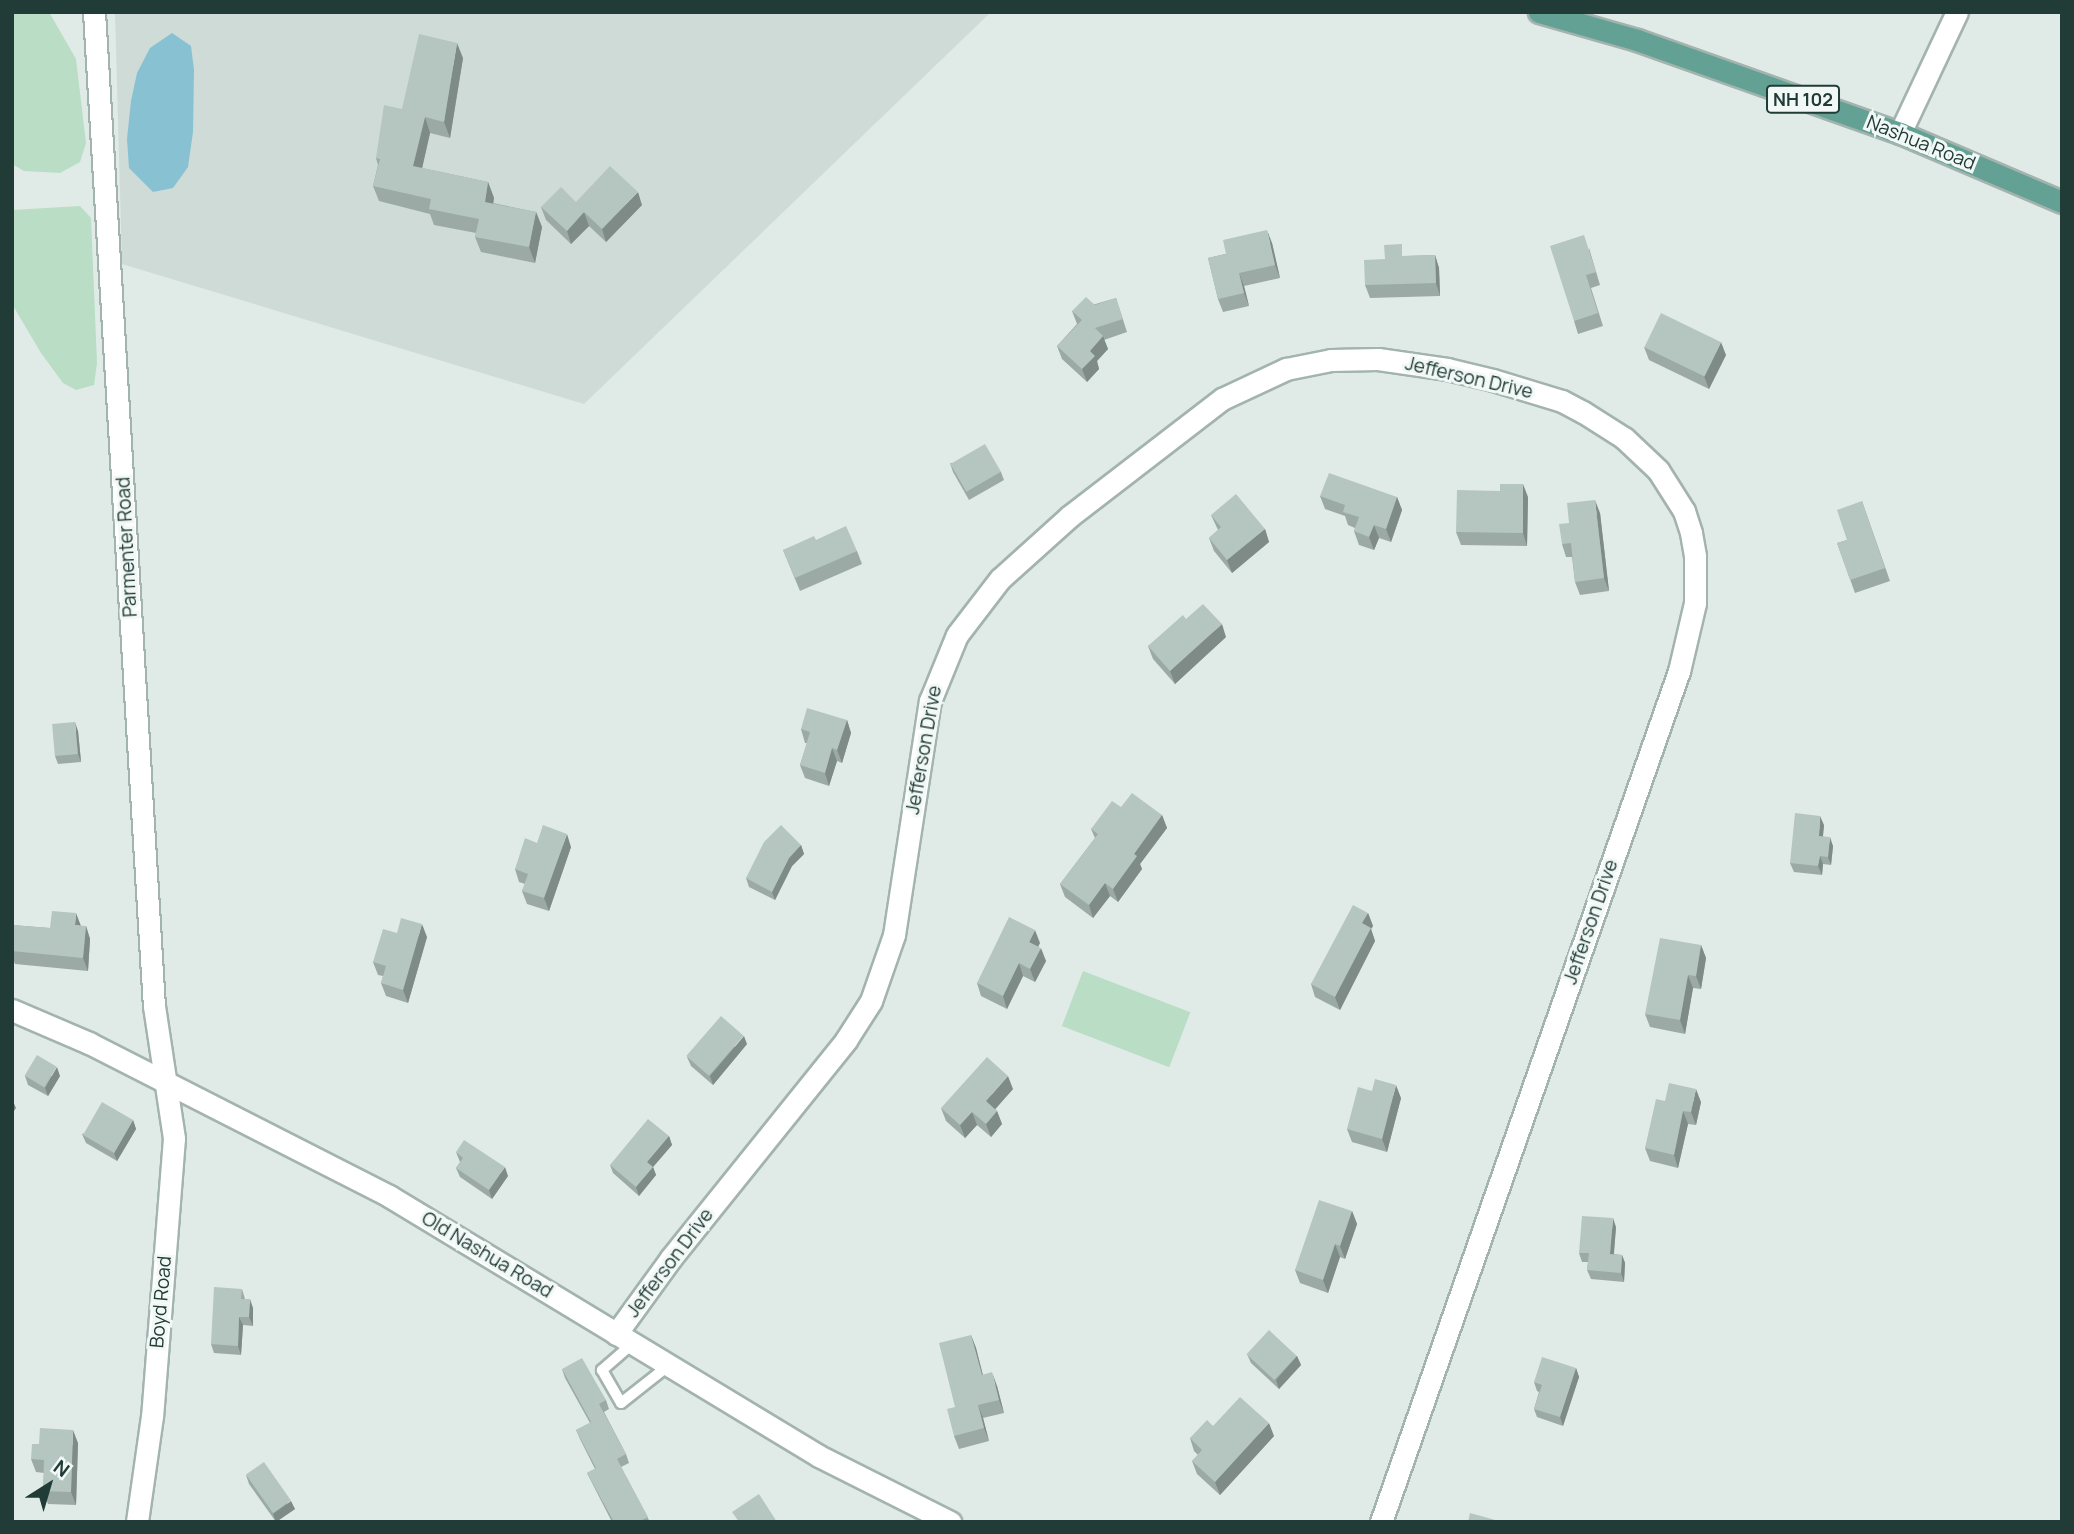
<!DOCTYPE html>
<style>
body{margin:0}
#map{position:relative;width:2074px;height:1534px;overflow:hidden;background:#e0ebe7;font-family:Manrope,sans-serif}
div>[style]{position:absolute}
.built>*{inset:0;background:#cedbd6}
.green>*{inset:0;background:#b9ddc5;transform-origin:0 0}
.water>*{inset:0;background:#88c1d1}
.roads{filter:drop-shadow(2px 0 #a3b3ae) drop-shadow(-2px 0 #a3b3ae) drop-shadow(0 2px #a3b3ae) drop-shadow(0 -2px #a3b3ae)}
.service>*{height:10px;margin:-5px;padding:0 5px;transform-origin:5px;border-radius:5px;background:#fff}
.minor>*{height:21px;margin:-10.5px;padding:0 10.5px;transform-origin:10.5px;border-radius:10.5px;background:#fff}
.primary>*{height:21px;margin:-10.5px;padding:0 10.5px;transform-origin:10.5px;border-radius:10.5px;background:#64a195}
.wall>*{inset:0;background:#9caaa5}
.shaded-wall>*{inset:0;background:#7f8b86}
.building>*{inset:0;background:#b5c6c0;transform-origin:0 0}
span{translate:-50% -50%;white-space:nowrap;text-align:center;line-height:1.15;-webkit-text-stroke:6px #f1f8f5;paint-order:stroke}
.shield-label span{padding:2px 5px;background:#f1f8f5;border:2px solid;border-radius:5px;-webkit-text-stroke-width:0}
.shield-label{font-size:18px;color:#213b36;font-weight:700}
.street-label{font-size:19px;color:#213b36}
.frame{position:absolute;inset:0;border:14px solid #213b36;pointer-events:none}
.north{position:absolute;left:14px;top:1450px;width:70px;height:70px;-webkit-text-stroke:5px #f1f8f5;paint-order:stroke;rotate:37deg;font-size:19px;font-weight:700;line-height:28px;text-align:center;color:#213b36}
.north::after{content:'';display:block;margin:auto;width:24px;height:32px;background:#213b36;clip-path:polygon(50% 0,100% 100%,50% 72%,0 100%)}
</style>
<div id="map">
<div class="built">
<i style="clip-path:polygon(115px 12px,991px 12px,584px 404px,122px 264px)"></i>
</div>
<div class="green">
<i style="clip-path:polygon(12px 12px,49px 12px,76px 59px,86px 143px,80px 162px,60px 173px,24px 171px,12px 164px)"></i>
<i style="clip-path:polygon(80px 206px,91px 218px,97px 363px,94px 385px,76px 390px,63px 383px,41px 353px,12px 304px,12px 210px)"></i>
<i style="left:1083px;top:971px;width:115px;height:59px;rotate:21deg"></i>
</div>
<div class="water">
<i style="clip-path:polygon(172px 33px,191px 46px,194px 70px,193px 132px,188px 167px,173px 188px,153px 192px,129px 168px,127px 139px,131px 101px,137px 73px,150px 48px)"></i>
</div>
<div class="roads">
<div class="service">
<i style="left:632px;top:1344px;width:40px;rotate:139deg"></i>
<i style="left:602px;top:1370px;width:38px;rotate:60deg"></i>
<i style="left:621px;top:1403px;width:60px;rotate:-38.2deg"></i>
</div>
<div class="minor">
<i style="left:94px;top:12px;width:996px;rotate:86.55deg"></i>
<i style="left:154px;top:1006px;width:134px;rotate:81.4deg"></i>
<i style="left:174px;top:1138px;width:279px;rotate:94.5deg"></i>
<i style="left:152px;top:1416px;width:107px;rotate:98.1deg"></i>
<i style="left:1900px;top:133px;width:134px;rotate:-64.8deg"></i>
<i style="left:12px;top:1010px;width:84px;rotate:23.2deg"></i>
<i style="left:89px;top:1043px;width:337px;rotate:27deg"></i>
<i style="left:389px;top:1196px;width:502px;rotate:31.16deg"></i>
<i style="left:819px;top:1456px;width:147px;rotate:26.7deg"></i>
<i style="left:616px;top:1334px;width:94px;rotate:-54.1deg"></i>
<i style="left:671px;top:1258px;width:280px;rotate:-51.2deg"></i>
<i style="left:846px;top:1040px;width:46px;rotate:-57.3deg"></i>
<i style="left:871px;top:1001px;width:70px;rotate:-70.8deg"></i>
<i style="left:894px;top:935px;width:237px;rotate:-81.3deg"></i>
<i style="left:930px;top:701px;width:71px;rotate:-67.8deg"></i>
<i style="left:957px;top:635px;width:71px;rotate:-52.5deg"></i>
<i style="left:1000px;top:579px;width:94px;rotate:-42deg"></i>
<i style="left:1070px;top:516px;width:192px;rotate:-37.6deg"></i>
<i style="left:1222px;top:399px;width:71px;rotate:-25.1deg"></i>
<i style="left:1286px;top:369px;width:46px;rotate:-11.3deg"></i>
<i style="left:1331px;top:360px;width:47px;rotate:-1.2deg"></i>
<i style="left:1378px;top:359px;width:70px;rotate:8.2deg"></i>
<i style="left:1447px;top:369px;width:47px;rotate:13.4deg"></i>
<i style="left:1493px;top:380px;width:72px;rotate:16.9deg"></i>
<i style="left:1562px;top:401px;width:24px;rotate:28deg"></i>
<i style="left:1583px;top:412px;width:49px;rotate:32.4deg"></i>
<i style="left:1624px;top:438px;width:47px;rotate:43.3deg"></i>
<i style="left:1658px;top:470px;width:49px;rotate:57.6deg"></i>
<i style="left:1684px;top:511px;width:23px;rotate:72deg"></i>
<i style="left:1691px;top:533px;width:23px;rotate:80deg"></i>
<i style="left:1695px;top:556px;width:47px;rotate:90deg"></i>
<i style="left:1695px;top:603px;width:70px;rotate:103.2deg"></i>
<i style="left:1679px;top:671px;width:902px;rotate:109.3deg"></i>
</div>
<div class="primary">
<i style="left:1539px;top:12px;width:102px;rotate:15.9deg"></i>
<i style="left:1637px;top:40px;width:279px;rotate:19.5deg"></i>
<i style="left:1900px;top:133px;width:176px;rotate:23.1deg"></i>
</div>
</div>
<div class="wall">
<i style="clip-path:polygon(463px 58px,450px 138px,430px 133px,422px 168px,488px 182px,494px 198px,493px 203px,536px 212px,542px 227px,535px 263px,481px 252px,475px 237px,476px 233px,434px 225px,430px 214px,379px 201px,373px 186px,378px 165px,376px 158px,402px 109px)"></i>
<i style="clip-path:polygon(576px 202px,642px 205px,606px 242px,589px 226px,571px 244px,546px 220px,541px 207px)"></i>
<i style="clip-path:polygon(1272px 243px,1280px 278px,1244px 286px,1249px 306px,1223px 312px,1218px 299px,1208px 258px)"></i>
<i style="clip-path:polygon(1589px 248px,1600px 285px,1591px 288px,1603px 326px,1578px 334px,1574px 321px)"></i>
<i style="clip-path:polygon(1435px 255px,1439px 268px,1440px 296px,1370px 298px,1365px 285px,1385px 259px,1406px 256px)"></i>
<i style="clip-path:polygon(1116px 298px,1127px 332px,1104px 340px,1108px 349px,1097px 361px,1099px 369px,1087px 382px,1062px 359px,1057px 346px,1077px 324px,1072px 311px)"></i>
<i style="clip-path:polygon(1644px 347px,1726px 355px,1709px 389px,1649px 360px)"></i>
<i style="clip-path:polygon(950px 463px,1001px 472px,1004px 480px,969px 500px,953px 472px)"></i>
<i style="clip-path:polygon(1320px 496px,1397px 497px,1402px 510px,1391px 542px,1379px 538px,1374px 550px,1359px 545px,1354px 531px,1355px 528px,1348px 525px,1345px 516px,1325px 509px)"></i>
<i style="clip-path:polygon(1528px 497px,1527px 546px,1461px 545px,1456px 532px)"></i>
<i style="clip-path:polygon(1862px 501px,1890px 581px,1855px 593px,1837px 543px,1847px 540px)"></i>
<i style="clip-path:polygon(1600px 513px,1609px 591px,1580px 595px,1575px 582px,1572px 557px,1566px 557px,1562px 544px,1569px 523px)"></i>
<i style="clip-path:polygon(1211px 515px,1265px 529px,1269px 542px,1232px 573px,1214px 551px,1209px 538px,1218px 530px)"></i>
<i style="clip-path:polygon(816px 540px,857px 551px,862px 564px,800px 591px,783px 550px)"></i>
<i style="clip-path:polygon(1186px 619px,1226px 637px,1175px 684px,1153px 659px,1148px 646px)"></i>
<i style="clip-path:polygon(847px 720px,851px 733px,842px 763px,837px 761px,829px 786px,805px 778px,800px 765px,807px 743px,805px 743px,801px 729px)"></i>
<i style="clip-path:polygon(78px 731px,81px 762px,58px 764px,55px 756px)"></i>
<i style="clip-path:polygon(1121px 807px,1162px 815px,1167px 828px,1140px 864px,1142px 869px,1118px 902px,1110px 896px,1093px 918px,1065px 897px,1060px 884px,1095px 838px,1091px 829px)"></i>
<i style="clip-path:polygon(1824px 825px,1823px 836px,1833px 846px,1831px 865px,1823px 864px,1822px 875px,1794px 872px,1790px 863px)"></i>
<i style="clip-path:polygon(537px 843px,571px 847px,549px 911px,527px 904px,522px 891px,525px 884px,519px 882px,515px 869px)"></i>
<i style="clip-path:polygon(801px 845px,804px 854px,792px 866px,775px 900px,749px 887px,746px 878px)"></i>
<i style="clip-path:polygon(1368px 913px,1373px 926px,1371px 929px,1375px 941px,1340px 1010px,1315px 997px,1311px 984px)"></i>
<i style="clip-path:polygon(12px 925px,50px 928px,86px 926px,90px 939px,88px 971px,15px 964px,12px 957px)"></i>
<i style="clip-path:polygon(397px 933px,427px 937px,408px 1003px,386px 996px,381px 983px,383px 976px,378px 975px,373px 962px)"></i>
<i style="clip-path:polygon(1040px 943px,1038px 946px,1046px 961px,1035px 982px,1023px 976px,1007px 1009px,981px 996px,977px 983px)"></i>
<i style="clip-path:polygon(1701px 945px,1706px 958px,1701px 989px,1693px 988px,1685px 1034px,1650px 1027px,1645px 1014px)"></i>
<i style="clip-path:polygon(747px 1044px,713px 1085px,691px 1066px,687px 1057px)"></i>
<i style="clip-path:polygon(25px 1076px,60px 1076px,48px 1096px,28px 1085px)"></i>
<i style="clip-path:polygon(1013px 1089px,995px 1109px,997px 1111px,1002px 1124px,991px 1137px,977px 1125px,965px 1138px,946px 1121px,941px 1108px)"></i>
<i style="clip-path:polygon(1372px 1091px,1401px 1098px,1387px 1152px,1352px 1142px,1347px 1129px)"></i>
<i style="clip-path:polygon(1665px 1101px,1701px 1102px,1696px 1125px,1688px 1124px,1678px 1168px,1650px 1161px,1645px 1148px)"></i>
<i style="clip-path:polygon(133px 1120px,136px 1129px,117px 1161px,86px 1143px,82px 1134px)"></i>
<i style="clip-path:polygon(669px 1136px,672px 1145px,653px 1167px,656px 1175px,639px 1196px,613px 1173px,610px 1165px)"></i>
<i style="clip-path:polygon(456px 1152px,508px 1176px,492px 1199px,460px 1177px,456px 1168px,460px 1162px)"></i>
<i style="clip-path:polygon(1352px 1211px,1357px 1224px,1345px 1259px,1340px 1257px,1328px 1293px,1300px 1283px,1295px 1270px)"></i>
<i style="clip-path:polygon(1616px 1227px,1614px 1254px,1622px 1255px,1625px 1263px,1624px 1282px,1591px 1279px,1587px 1270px,1588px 1262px,1582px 1262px,1579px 1253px)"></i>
<i style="clip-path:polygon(242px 1289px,245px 1299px,253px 1308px,253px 1326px,243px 1325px,241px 1355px,214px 1353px,211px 1344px)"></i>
<i style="clip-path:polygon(971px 1335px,976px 1348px,983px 1375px,997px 1386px,1004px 1413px,983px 1418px,989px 1441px,959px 1449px,954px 1436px,955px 1407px)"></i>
<i style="clip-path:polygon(1247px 1354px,1297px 1356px,1301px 1365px,1279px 1389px,1251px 1363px)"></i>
<i style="clip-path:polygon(1576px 1368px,1579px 1377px,1563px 1426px,1537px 1417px,1534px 1409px,1539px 1392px,1537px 1391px,1534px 1382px)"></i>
<i style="clip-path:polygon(562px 1369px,606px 1400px,609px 1409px,604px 1412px,626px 1454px,629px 1463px,621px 1467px,650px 1522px,612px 1522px,591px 1481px,587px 1473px,595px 1469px,580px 1439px,576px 1430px,590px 1423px,565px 1378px)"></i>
<i style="clip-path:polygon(1213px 1426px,1274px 1436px,1220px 1495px,1197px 1474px,1192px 1461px,1198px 1455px,1194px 1451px,1190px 1438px)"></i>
<i style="clip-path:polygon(78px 1443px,76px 1505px,48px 1504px,43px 1491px,44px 1473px,36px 1472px,31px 1459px)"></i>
<i style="clip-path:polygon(246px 1475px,295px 1509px,276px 1522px,249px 1484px)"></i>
</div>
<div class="shaded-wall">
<i style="clip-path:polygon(457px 43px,463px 58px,450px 138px,444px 122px)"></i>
<i style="clip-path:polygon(425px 117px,430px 133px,419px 182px,413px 166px)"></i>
<i style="clip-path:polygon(488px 182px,494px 198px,491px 217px,485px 202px)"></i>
<i style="clip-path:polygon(638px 192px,642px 205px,606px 242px,602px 229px)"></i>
<i style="clip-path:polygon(536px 212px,542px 227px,535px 263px,529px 247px)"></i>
<i style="clip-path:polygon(584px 212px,589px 226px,571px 244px,567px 231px)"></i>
<i style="clip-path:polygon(1267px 230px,1272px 243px,1280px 278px,1275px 265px)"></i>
<i style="clip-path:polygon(1435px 255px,1439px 268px,1440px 296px,1436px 283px)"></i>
<i style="clip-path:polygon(1239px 273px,1244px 286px,1249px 306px,1244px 293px)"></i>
<i style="clip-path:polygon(1103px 336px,1108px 349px,1097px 361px,1099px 369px,1087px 382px,1082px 369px,1090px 351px)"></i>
<i style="clip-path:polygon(1721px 342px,1726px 355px,1709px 389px,1704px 376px)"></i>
<i style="clip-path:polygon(1523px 484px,1528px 497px,1527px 546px,1523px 533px)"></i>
<i style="clip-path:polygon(1397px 497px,1402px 510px,1391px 542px,1386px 529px)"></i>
<i style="clip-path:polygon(1595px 500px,1600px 513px,1609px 591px,1604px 578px)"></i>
<i style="clip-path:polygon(1374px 525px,1379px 538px,1374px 550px,1369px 537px)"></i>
<i style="clip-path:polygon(1265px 529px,1269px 542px,1232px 573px,1227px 560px)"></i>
<i style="clip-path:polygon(1222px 624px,1226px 637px,1175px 684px,1170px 671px)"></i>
<i style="clip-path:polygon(847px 720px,851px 733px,842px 763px,837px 750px)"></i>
<i style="clip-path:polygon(75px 722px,78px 731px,81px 762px,78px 754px)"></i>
<i style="clip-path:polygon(832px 748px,837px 761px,829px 786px,825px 773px)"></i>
<i style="clip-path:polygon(1162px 815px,1167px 828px,1140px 864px,1142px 869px,1118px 902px,1113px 889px,1134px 854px)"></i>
<i style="clip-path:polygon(1820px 816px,1824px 825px,1822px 845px,1819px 836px)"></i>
<i style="clip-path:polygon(567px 834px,571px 847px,549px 911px,544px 898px)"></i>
<i style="clip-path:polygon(1830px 837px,1833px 846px,1831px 865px,1828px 857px)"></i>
<i style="clip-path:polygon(801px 845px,804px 854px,792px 866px,775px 900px,772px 892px,789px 858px)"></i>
<i style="clip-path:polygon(1820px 856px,1823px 864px,1822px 875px,1818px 866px)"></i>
<i style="clip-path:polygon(1105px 883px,1110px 896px,1093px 918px,1089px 905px)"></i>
<i style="clip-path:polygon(76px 913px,81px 926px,75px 925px)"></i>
<i style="clip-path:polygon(1368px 913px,1373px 926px,1371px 929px,1375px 941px,1340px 1010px,1335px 997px,1362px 923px)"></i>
<i style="clip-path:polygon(422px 924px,427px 937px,408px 1003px,403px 990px)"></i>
<i style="clip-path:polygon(86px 926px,90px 939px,88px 971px,83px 958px)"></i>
<i style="clip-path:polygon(1035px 930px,1040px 943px,1034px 955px,1029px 942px)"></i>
<i style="clip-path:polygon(1701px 945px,1706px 958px,1701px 989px,1696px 976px)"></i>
<i style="clip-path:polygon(1041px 948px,1046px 961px,1035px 982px,1030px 969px)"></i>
<i style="clip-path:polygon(1019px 963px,1023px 976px,1007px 1009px,1003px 996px)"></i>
<i style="clip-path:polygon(1688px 975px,1693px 988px,1685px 1034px,1680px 1020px)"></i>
<i style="clip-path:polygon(744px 1036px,747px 1044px,713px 1085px,710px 1076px)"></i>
<i style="clip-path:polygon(57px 1067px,60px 1076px,48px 1096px,45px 1088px)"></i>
<i style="clip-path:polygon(1008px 1076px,1013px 1089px,991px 1114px,986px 1101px)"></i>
<i style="clip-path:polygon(1396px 1085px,1401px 1098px,1387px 1152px,1382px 1139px)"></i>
<i style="clip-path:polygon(1696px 1089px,1701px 1102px,1696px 1125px,1691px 1112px)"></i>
<i style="clip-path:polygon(12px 1099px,16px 1108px,12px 1114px)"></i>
<i style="clip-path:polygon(997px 1111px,1002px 1124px,991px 1137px,986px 1124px)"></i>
<i style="clip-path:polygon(1683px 1111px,1688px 1124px,1678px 1168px,1674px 1155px)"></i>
<i style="clip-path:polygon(972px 1112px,977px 1125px,965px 1138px,960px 1125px)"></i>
<i style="clip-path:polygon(133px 1120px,136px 1129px,117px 1161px,114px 1153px)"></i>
<i style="clip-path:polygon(669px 1136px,672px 1145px,653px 1167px,656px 1175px,639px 1196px,636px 1187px,647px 1162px)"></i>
<i style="clip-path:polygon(505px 1167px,508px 1176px,492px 1199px,489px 1190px)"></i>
<i style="clip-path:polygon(1352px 1211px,1357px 1224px,1345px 1259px,1340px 1246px)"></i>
<i style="clip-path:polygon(1613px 1218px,1616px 1227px,1613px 1262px,1610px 1254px)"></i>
<i style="clip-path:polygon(1335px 1244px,1340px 1257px,1328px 1293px,1323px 1280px)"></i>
<i style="clip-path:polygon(1622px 1255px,1625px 1263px,1624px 1282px,1621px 1273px)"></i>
<i style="clip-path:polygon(250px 1299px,253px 1308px,253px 1326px,249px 1317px)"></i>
<i style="clip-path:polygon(239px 1317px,243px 1325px,241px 1355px,238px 1346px)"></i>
<i style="clip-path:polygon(971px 1335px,976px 1348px,986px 1388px,982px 1375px)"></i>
<i style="clip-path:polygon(1297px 1356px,1301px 1365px,1279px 1389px,1276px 1380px)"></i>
<i style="clip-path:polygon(1576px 1368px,1579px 1377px,1563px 1426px,1560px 1417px)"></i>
<i style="clip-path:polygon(992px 1372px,997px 1386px,1004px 1413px,999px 1400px)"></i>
<i style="clip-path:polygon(978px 1405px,983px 1418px,989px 1441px,984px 1428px)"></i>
<i style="clip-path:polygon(1269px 1423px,1274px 1436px,1220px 1495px,1215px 1482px)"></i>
<i style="clip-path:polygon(73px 1430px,78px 1443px,76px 1505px,71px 1492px)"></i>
<i style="clip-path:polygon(291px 1501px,295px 1509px,276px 1522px,273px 1514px)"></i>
</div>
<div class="building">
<i style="clip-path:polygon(419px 34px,457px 43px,444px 122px,425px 117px,413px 166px,488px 182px,485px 202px,536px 212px,529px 247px,475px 237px,479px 219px,429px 209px,431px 199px,373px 186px,380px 159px,376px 158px,384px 105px,402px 109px)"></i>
<i style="clip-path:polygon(610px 166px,638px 192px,602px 229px,584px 212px,567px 231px,541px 207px,561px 187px,576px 202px)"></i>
<i style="clip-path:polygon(1267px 230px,1275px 265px,1239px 273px,1244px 293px,1218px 299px,1208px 258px,1226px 254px,1223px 240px)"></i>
<i style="clip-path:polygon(1584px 235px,1596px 272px,1586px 275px,1598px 313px,1574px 321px,1550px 246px)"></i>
<i style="clip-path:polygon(1402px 244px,1402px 256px,1435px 255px,1436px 283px,1365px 285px,1364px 260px,1385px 259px,1384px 245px)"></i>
<i style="clip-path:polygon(1086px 297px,1095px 305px,1116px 298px,1123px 319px,1095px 328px,1103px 336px,1090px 351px,1095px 356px,1082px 369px,1057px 346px,1082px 320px,1072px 311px)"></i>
<i style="left:1661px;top:313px;width:67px;height:38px;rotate:26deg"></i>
<i style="left:985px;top:444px;width:32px;height:40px;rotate:60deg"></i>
<i style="clip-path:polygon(1329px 473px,1397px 497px,1386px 529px,1374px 525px,1369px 537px,1354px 531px,1359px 517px,1343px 512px,1345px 505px,1320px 496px)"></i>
<i style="clip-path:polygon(1500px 484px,1523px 484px,1523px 533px,1456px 532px,1457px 490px,1500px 491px)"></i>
<i style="clip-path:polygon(1236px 494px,1265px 529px,1227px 560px,1209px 538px,1221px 527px,1211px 515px)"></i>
<i style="clip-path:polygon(1595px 500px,1604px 578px,1575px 582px,1571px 543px,1562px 544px,1559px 524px,1569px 523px,1567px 503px)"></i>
<i style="clip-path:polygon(1862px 501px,1885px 568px,1850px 580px,1837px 543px,1847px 540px,1837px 510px)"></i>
<i style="clip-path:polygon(846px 526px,857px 551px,795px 578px,783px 550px,814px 536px,816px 540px)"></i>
<i style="clip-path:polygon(1203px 604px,1222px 624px,1170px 671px,1148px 646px,1183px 615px,1186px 619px)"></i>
<i style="clip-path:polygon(807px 708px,847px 720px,837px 750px,832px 748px,825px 773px,800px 765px,810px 732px,801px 729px)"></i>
<i style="left:75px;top:722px;width:32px;height:23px;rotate:85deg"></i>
<i style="clip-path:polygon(1132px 793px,1162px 815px,1134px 854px,1137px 856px,1113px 889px,1105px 883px,1089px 905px,1060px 884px,1098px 834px,1091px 829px,1112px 801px,1121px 807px)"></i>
<i style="clip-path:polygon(1795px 813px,1820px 816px,1819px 836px,1830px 837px,1828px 857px,1820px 856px,1818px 866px,1790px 863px)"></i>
<i style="clip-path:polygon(543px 825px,567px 834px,544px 898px,522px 891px,528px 874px,515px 869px,525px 838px,537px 843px)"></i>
<i style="clip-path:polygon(781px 825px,801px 845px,789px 858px,772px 892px,746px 878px,764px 842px)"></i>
<i style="clip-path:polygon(1353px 905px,1368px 913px,1362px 923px,1371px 928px,1335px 997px,1311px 984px)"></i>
<i style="clip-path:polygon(52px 911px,76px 913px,75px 925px,86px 926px,83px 958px,12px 951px,12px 925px,50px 928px)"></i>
<i style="clip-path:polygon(1009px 917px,1035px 930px,1029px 942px,1041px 948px,1030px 969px,1019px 963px,1003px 996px,977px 983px)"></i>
<i style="clip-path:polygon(401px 918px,422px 924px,403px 990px,381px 983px,386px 966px,373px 962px,383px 929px,397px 933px)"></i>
<i style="clip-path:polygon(1660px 938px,1701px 945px,1696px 976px,1688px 975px,1680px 1020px,1645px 1014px)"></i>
<i style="left:721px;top:1016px;width:30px;height:53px;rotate:41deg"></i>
<i style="left:37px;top:1055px;width:23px;height:24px;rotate:31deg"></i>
<i style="clip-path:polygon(987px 1057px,1008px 1076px,986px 1101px,997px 1111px,986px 1124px,972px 1112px,960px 1125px,941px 1108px)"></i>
<i style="clip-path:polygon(1375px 1079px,1396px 1085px,1382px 1139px,1347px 1129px,1358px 1087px,1372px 1091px)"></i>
<i style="clip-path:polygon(1669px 1083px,1696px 1089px,1691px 1112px,1683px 1111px,1674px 1155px,1645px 1148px,1656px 1099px,1665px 1101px)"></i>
<i style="left:102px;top:1102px;width:36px;height:38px;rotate:30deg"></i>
<i style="clip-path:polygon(648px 1119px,669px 1136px,647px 1162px,653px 1167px,636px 1187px,610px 1165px)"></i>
<i style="clip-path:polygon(464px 1140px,505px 1167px,489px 1190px,456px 1168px,463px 1158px,456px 1152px)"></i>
<i style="clip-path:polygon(1319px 1200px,1352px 1211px,1340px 1246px,1335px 1244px,1323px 1280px,1295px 1270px)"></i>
<i style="clip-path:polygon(1582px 1216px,1613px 1218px,1610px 1254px,1622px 1255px,1621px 1273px,1587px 1270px,1589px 1253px,1579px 1253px)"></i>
<i style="clip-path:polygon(214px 1287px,242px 1289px,241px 1299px,250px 1299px,249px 1317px,239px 1317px,238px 1346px,211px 1344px)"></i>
<i style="left:1269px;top:1330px;width:38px;height:33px;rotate:43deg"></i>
<i style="clip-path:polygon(971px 1335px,982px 1375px,992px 1372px,999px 1400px,978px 1405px,984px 1428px,954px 1436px,947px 1409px,955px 1407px,939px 1343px)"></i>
<i style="clip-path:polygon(1542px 1357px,1576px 1368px,1560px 1417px,1534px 1409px,1542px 1385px,1534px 1382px)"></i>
<i style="clip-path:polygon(582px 1358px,606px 1400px,599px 1404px,626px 1454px,617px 1459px,648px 1517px,638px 1522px,614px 1522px,587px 1473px,596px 1468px,576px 1430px,591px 1422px,562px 1369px)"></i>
<i style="clip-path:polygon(1240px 1397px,1269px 1423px,1215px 1482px,1192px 1461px,1202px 1450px,1190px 1438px,1207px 1420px,1213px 1426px)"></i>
<i style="clip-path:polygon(40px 1428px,73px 1430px,71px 1492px,43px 1491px,44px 1460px,31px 1459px,32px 1444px,39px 1444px)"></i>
<i style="left:264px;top:1462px;width:47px;height:22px;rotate:55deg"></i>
<i style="clip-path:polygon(759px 1494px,777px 1522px,739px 1522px,732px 1512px)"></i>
<i style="clip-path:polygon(1470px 1513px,1499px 1521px,1499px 1522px,1468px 1522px)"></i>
</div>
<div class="shield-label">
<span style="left:1803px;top:99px">NH 102</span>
</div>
<div class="street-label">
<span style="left:1921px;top:143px;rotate:22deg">Nashua Road</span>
<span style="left:1469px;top:378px;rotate:13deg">Jefferson Drive</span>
<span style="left:127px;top:547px;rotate:-93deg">Parmenter Road</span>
<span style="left:924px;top:750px;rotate:-80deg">Jefferson Drive</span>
<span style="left:1591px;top:922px;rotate:-71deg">Jefferson Drive</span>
<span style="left:487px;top:1255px;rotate:31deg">Old Nashua Road</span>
<span style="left:670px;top:1263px;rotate:-53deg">Jefferson Drive</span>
<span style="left:161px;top:1302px;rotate:-85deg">Boyd Road</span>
</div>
<div class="frame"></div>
<div class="north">N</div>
</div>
